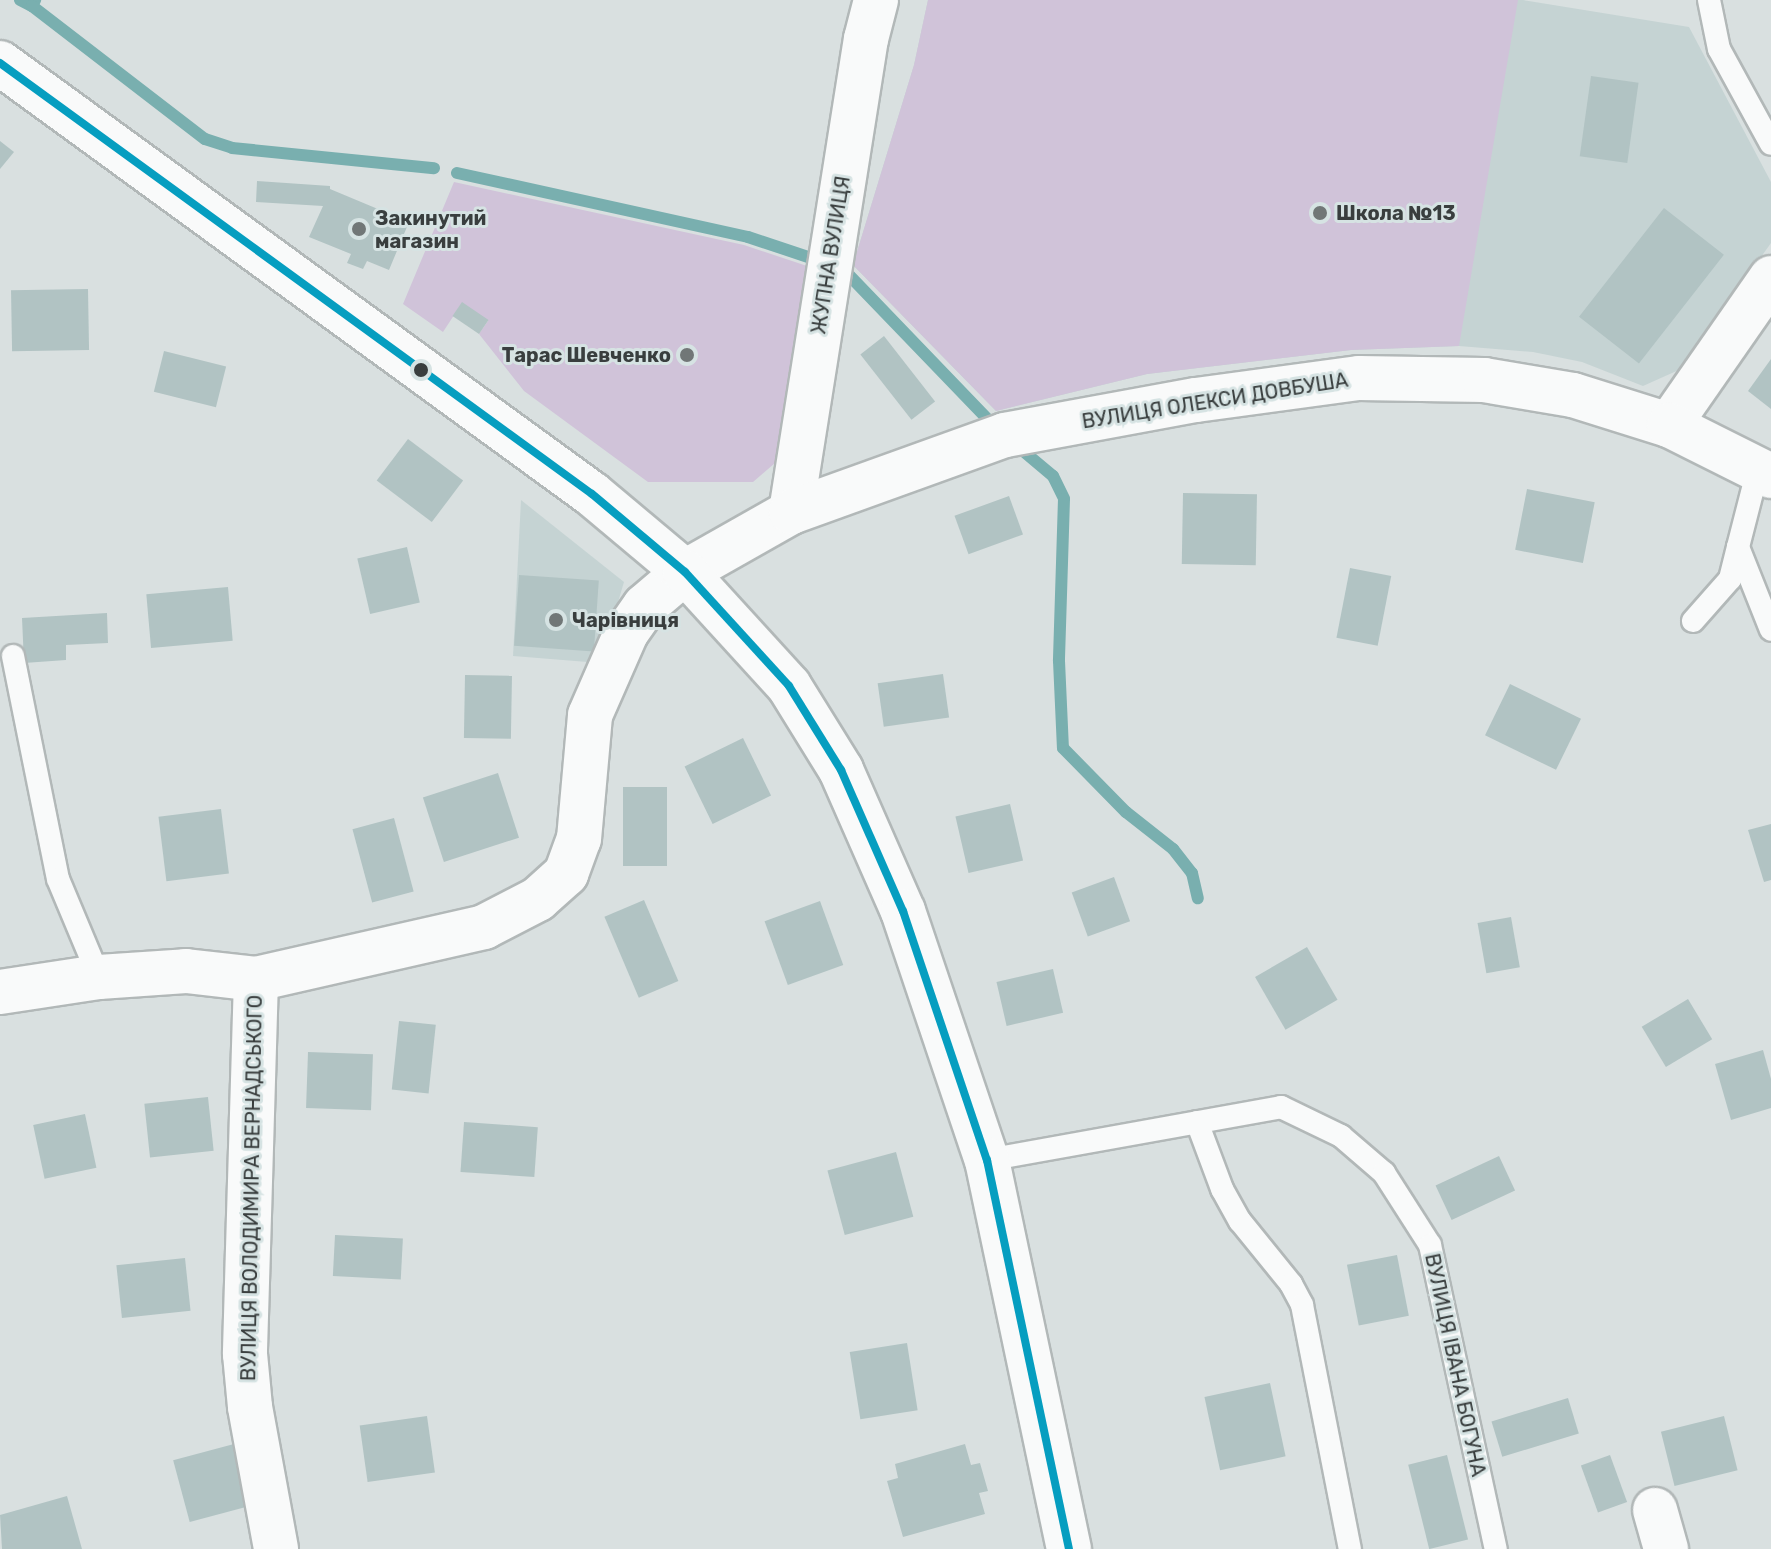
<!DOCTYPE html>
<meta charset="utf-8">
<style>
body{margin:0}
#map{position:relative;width:1771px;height:1549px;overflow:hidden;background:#d9e0e0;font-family:Rubik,sans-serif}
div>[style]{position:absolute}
.built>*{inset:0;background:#c5d3d3}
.green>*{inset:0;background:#d0c3d9}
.stream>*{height:12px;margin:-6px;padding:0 6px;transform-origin:6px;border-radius:6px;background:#79afaf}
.building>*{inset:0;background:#b1c3c3;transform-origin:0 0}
.roads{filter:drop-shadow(2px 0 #b2b8b8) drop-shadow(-2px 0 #b2b8b8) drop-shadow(0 2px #b2b8b8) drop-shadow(0 -2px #b2b8b8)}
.lane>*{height:22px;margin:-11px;padding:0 11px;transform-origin:11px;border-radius:11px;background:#f9fafa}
.street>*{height:44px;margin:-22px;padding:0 22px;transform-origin:22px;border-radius:22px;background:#f9fafa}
.secondary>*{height:44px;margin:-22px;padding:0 22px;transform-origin:22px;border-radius:22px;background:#f9fafa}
.bus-1>*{height:8px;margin:-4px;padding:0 4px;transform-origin:4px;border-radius:4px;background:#069ec0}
.dots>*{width:22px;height:22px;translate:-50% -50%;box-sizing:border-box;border:4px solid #d6e3e3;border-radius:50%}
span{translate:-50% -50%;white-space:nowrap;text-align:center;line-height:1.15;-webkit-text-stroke:6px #d6e3e3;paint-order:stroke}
.poi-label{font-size:20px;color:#393e3e;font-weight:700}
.left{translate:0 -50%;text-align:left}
.right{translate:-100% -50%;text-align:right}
.street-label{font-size:20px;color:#393e3e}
</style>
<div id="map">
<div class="built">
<i style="clip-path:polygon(928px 0,1523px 0,1689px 27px,1771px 182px,1771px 243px,1681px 369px,1643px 386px,1582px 362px,1533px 352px,1459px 346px,1351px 350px,1147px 374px,996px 411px,853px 265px,914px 65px)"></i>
<i style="clip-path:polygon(521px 500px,624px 582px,600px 663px,513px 656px)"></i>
</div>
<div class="green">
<i style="clip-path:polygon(928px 0,1518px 0,1459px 346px,1351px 350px,1147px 374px,996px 411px,853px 265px,914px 65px)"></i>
<i style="clip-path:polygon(454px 182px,744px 245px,807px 266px,775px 463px,753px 482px,648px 482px,524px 391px,479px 334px,488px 321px,462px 303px,443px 332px,403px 304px)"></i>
</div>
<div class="stream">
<i style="left:20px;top:0;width:13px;rotate:27deg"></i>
<i style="left:32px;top:6px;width:7px;rotate:-63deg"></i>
<i style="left:32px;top:6px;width:218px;rotate:37.6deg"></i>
<i style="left:205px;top:139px;width:28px;rotate:18deg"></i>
<i style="left:232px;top:148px;width:203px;rotate:5.7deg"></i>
<i style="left:457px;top:173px;width:298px;rotate:12.4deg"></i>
<i style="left:748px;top:237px;width:79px;rotate:18.4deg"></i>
<i style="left:846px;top:272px;width:216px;rotate:46.1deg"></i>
<i style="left:1016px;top:445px;width:48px;rotate:40deg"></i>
<i style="left:1053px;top:476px;width:25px;rotate:64deg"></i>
<i style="left:1064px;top:499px;width:162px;rotate:91.8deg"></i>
<i style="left:1059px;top:661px;width:87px;rotate:87.4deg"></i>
<i style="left:1063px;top:748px;width:90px;rotate:45.5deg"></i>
<i style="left:1126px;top:812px;width:60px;rotate:38.2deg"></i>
<i style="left:1173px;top:849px;width:31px;rotate:52deg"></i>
<i style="left:1192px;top:873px;width:26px;rotate:77deg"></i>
</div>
<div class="building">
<i style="left:1591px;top:76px;width:48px;height:81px;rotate:8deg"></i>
<i style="clip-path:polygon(0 141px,14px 152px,0 169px)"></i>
<i style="clip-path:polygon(257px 181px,330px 186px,330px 189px,409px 222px,389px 270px,367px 261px,363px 269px,347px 263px,351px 254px,309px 237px,323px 206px,256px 202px)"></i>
<i style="left:1664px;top:208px;width:76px;height:138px;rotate:38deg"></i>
<i style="left:88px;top:289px;width:61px;height:77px;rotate:89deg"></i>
<i style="left:462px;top:302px;width:32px;height:17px;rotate:34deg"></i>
<i style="left:884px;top:336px;width:83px;height:30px;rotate:52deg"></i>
<i style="left:164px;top:351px;width:64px;height:42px;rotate:14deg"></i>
<i style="clip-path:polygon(1771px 359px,1771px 409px,1748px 391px)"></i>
<i style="left:408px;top:439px;width:69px;height:52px;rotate:37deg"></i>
<i style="left:1527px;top:489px;width:69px;height:62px;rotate:11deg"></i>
<i style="left:1183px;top:493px;width:74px;height:71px;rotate:1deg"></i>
<i style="left:1009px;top:496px;width:41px;height:58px;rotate:70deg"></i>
<i style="left:407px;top:547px;width:57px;height:51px;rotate:77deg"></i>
<i style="left:1350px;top:568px;width:42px;height:71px;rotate:11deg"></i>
<i style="left:519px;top:575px;width:80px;height:71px;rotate:4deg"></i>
<i style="left:228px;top:587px;width:54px;height:82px;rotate:85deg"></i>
<i style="clip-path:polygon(107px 613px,108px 643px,66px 645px,66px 660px,24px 663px,22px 618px)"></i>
<i style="left:943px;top:674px;width:44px;height:66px;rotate:82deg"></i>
<i style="left:465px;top:675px;width:47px;height:63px;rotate:1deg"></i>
<i style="left:1510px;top:684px;width:79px;height:57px;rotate:26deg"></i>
<i style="left:743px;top:738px;width:64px;height:65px;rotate:64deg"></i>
<i style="left:498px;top:773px;width:68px;height:79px;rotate:72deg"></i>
<i style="left:623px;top:787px;width:44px;height:79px"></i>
<i style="left:1010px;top:804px;width:58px;height:56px;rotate:77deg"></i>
<i style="left:221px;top:809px;width:65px;height:63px;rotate:83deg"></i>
<i style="left:394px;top:818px;width:76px;height:43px;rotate:75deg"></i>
<i style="clip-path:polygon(1771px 824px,1771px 880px,1764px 882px,1748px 830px)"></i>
<i style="left:1114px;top:877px;width:47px;height:45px;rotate:70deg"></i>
<i style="left:644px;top:900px;width:88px;height:43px;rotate:67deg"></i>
<i style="left:820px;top:901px;width:68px;height:59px;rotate:70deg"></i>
<i style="left:1511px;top:917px;width:51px;height:34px;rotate:80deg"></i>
<i style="left:1307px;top:947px;width:61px;height:60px;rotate:60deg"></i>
<i style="left:1053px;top:969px;width:45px;height:58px;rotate:77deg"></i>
<i style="left:1688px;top:999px;width:47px;height:54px;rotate:59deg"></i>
<i style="left:399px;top:1021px;width:37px;height:69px;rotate:6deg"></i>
<i style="clip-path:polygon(1763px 1050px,1771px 1079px,1771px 1108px,1731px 1120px,1715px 1064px)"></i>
<i style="left:308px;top:1052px;width:65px;height:56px;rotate:2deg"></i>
<i style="left:208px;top:1097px;width:54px;height:64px;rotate:84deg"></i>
<i style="left:85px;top:1114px;width:55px;height:53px;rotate:78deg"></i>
<i style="left:464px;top:1122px;width:74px;height:50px;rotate:4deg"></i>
<i style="left:896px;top:1152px;width:67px;height:71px;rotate:75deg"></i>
<i style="left:1499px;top:1156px;width:38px;height:70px;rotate:65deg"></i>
<i style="left:335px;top:1235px;width:68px;height:41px;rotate:3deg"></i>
<i style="left:1397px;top:1255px;width:62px;height:51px;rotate:79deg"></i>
<i style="left:185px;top:1258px;width:53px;height:69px;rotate:84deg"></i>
<i style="left:907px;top:1343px;width:68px;height:58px;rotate:81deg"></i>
<i style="left:1270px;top:1383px;width:75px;height:67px;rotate:78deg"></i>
<i style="left:1568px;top:1398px;width:37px;height:80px;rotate:73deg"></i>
<i style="left:427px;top:1416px;width:57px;height:68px;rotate:82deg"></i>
<i style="left:1724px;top:1416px;width:56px;height:65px;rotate:76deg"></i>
<i style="left:234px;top:1444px;width:64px;height:63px;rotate:75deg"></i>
<i style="clip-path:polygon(965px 1444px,971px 1465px,980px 1463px,988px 1491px,979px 1493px,985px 1514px,903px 1537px,887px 1481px,898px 1478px,895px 1464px)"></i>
<i style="left:1447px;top:1455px;width:87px;height:40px;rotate:76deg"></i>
<i style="left:1610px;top:1455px;width:50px;height:31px;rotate:70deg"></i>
<i style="clip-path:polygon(67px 1496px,82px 1549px,2px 1549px,0 1515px)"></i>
</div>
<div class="roads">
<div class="lane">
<i style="left:1709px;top:0;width:50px;rotate:78.5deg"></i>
<i style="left:1719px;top:49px;width:108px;rotate:61.3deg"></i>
<i style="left:1758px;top:469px;width:81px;rotate:104.4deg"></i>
<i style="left:1738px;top:547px;width:89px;rotate:68.3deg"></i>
<i style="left:1693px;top:621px;width:56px;rotate:-48.6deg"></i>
<i style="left:1730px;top:579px;width:33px;rotate:-76deg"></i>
<i style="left:13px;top:656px;width:227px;rotate:78.6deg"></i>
<i style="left:58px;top:879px;width:106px;rotate:67.3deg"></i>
<i style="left:1197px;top:1122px;width:72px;rotate:69.5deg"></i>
<i style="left:1222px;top:1189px;width:37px;rotate:61deg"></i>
<i style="left:1240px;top:1221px;width:81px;rotate:51deg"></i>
<i style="left:1291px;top:1284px;width:24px;rotate:62deg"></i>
<i style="left:1302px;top:1305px;width:249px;rotate:78.9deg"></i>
<i style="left:987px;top:1160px;width:299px;rotate:-10.2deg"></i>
<i style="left:1281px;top:1107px;width:67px;rotate:25.8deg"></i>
<i style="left:1341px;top:1136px;width:57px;rotate:40.7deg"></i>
<i style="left:1384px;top:1173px;width:85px;rotate:57.4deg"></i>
<i style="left:1430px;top:1245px;width:311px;rotate:77.8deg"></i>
</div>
<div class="street">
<i style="left:1669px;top:425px;width:179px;rotate:-55.2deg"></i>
<i style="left:791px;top:512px;width:479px;rotate:-81deg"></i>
<i style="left:866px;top:39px;width:40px;rotate:-75.6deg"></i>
<i style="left:256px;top:979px;width:375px;rotate:91.7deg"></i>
<i style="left:245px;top:1354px;width:53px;rotate:84.6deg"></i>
<i style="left:250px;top:1407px;width:144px;rotate:79.6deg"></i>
<i style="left:0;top:992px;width:100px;rotate:-8.6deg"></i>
<i style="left:99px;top:977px;width:87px;rotate:-3.9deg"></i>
<i style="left:186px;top:971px;width:70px;rotate:6.5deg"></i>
<i style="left:256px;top:979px;width:234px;rotate:-12.8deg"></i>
<i style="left:484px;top:927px;width:61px;rotate:-27.4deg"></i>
<i style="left:538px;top:899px;width:38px;rotate:-42deg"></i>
<i style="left:566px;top:874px;width:37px;rotate:-70deg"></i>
<i style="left:579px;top:839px;width:124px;rotate:-84.9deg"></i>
<i style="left:590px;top:715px;width:90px;rotate:-66.3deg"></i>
<i style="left:626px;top:633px;width:33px;rotate:-55deg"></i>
<i style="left:645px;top:606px;width:52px;rotate:-40.4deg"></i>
<i style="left:685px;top:572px;width:122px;rotate:-29.5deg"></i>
<i style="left:791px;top:512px;width:227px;rotate:-19.8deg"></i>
<i style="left:1005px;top:435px;width:194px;rotate:-10.4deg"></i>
<i style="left:1196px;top:400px;width:164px;rotate:-7.7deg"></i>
<i style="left:1359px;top:378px;width:125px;rotate:0.9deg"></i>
<i style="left:1484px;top:380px;width:90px;rotate:9.6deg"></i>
<i style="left:1573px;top:395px;width:101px;rotate:17.4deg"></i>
<i style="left:1669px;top:425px;width:114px;rotate:26.6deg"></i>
<i style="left:1655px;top:1510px;width:41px;rotate:74.2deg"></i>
</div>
<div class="secondary">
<i style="left:0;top:63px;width:732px;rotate:36.06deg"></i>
<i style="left:592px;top:494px;width:121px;rotate:40deg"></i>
<i style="left:685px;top:572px;width:154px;rotate:47.6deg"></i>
<i style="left:789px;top:686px;width:99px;rotate:58.2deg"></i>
<i style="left:841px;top:770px;width:154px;rotate:66.3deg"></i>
<i style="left:903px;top:911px;width:263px;rotate:71.4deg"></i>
<i style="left:987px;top:1160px;width:398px;rotate:78.1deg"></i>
</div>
</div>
<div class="bus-1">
<i style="left:0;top:63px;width:732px;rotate:36.06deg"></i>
<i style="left:592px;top:494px;width:121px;rotate:40deg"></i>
<i style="left:685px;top:572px;width:154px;rotate:47.6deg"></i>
<i style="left:789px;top:686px;width:99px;rotate:58.2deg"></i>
<i style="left:841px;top:770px;width:154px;rotate:66.3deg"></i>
<i style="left:903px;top:911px;width:263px;rotate:71.4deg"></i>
<i style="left:987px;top:1160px;width:398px;rotate:78.1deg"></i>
</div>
<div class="dots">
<i style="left:1320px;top:213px;background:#717777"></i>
<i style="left:359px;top:229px;background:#717777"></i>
<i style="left:687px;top:355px;background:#717777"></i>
<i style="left:421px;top:370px;background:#393e3e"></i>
<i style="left:556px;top:620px;background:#717777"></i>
</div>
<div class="poi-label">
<span class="left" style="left:1336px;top:213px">Школа №13</span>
<span class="left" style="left:375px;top:230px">Закинутий<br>магазин</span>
<span class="right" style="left:671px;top:355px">Тарас Шевченко</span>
<span class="left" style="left:572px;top:620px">Чарівниця</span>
</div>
<div class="street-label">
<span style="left:831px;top:255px;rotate:-81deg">ЖУПНА ВУЛИЦЯ</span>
<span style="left:1215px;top:401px;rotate:-9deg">ВУЛИЦЯ ОЛЕКСИ ДОВБУША</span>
<span style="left:252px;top:1188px;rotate:-89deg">ВУЛИЦЯ ВОЛОДИМИРА ВЕРНАДСЬКОГО</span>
<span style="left:1455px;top:1365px;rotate:78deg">ВУЛИЦЯ ІВАНА БОГУНА</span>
</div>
</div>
